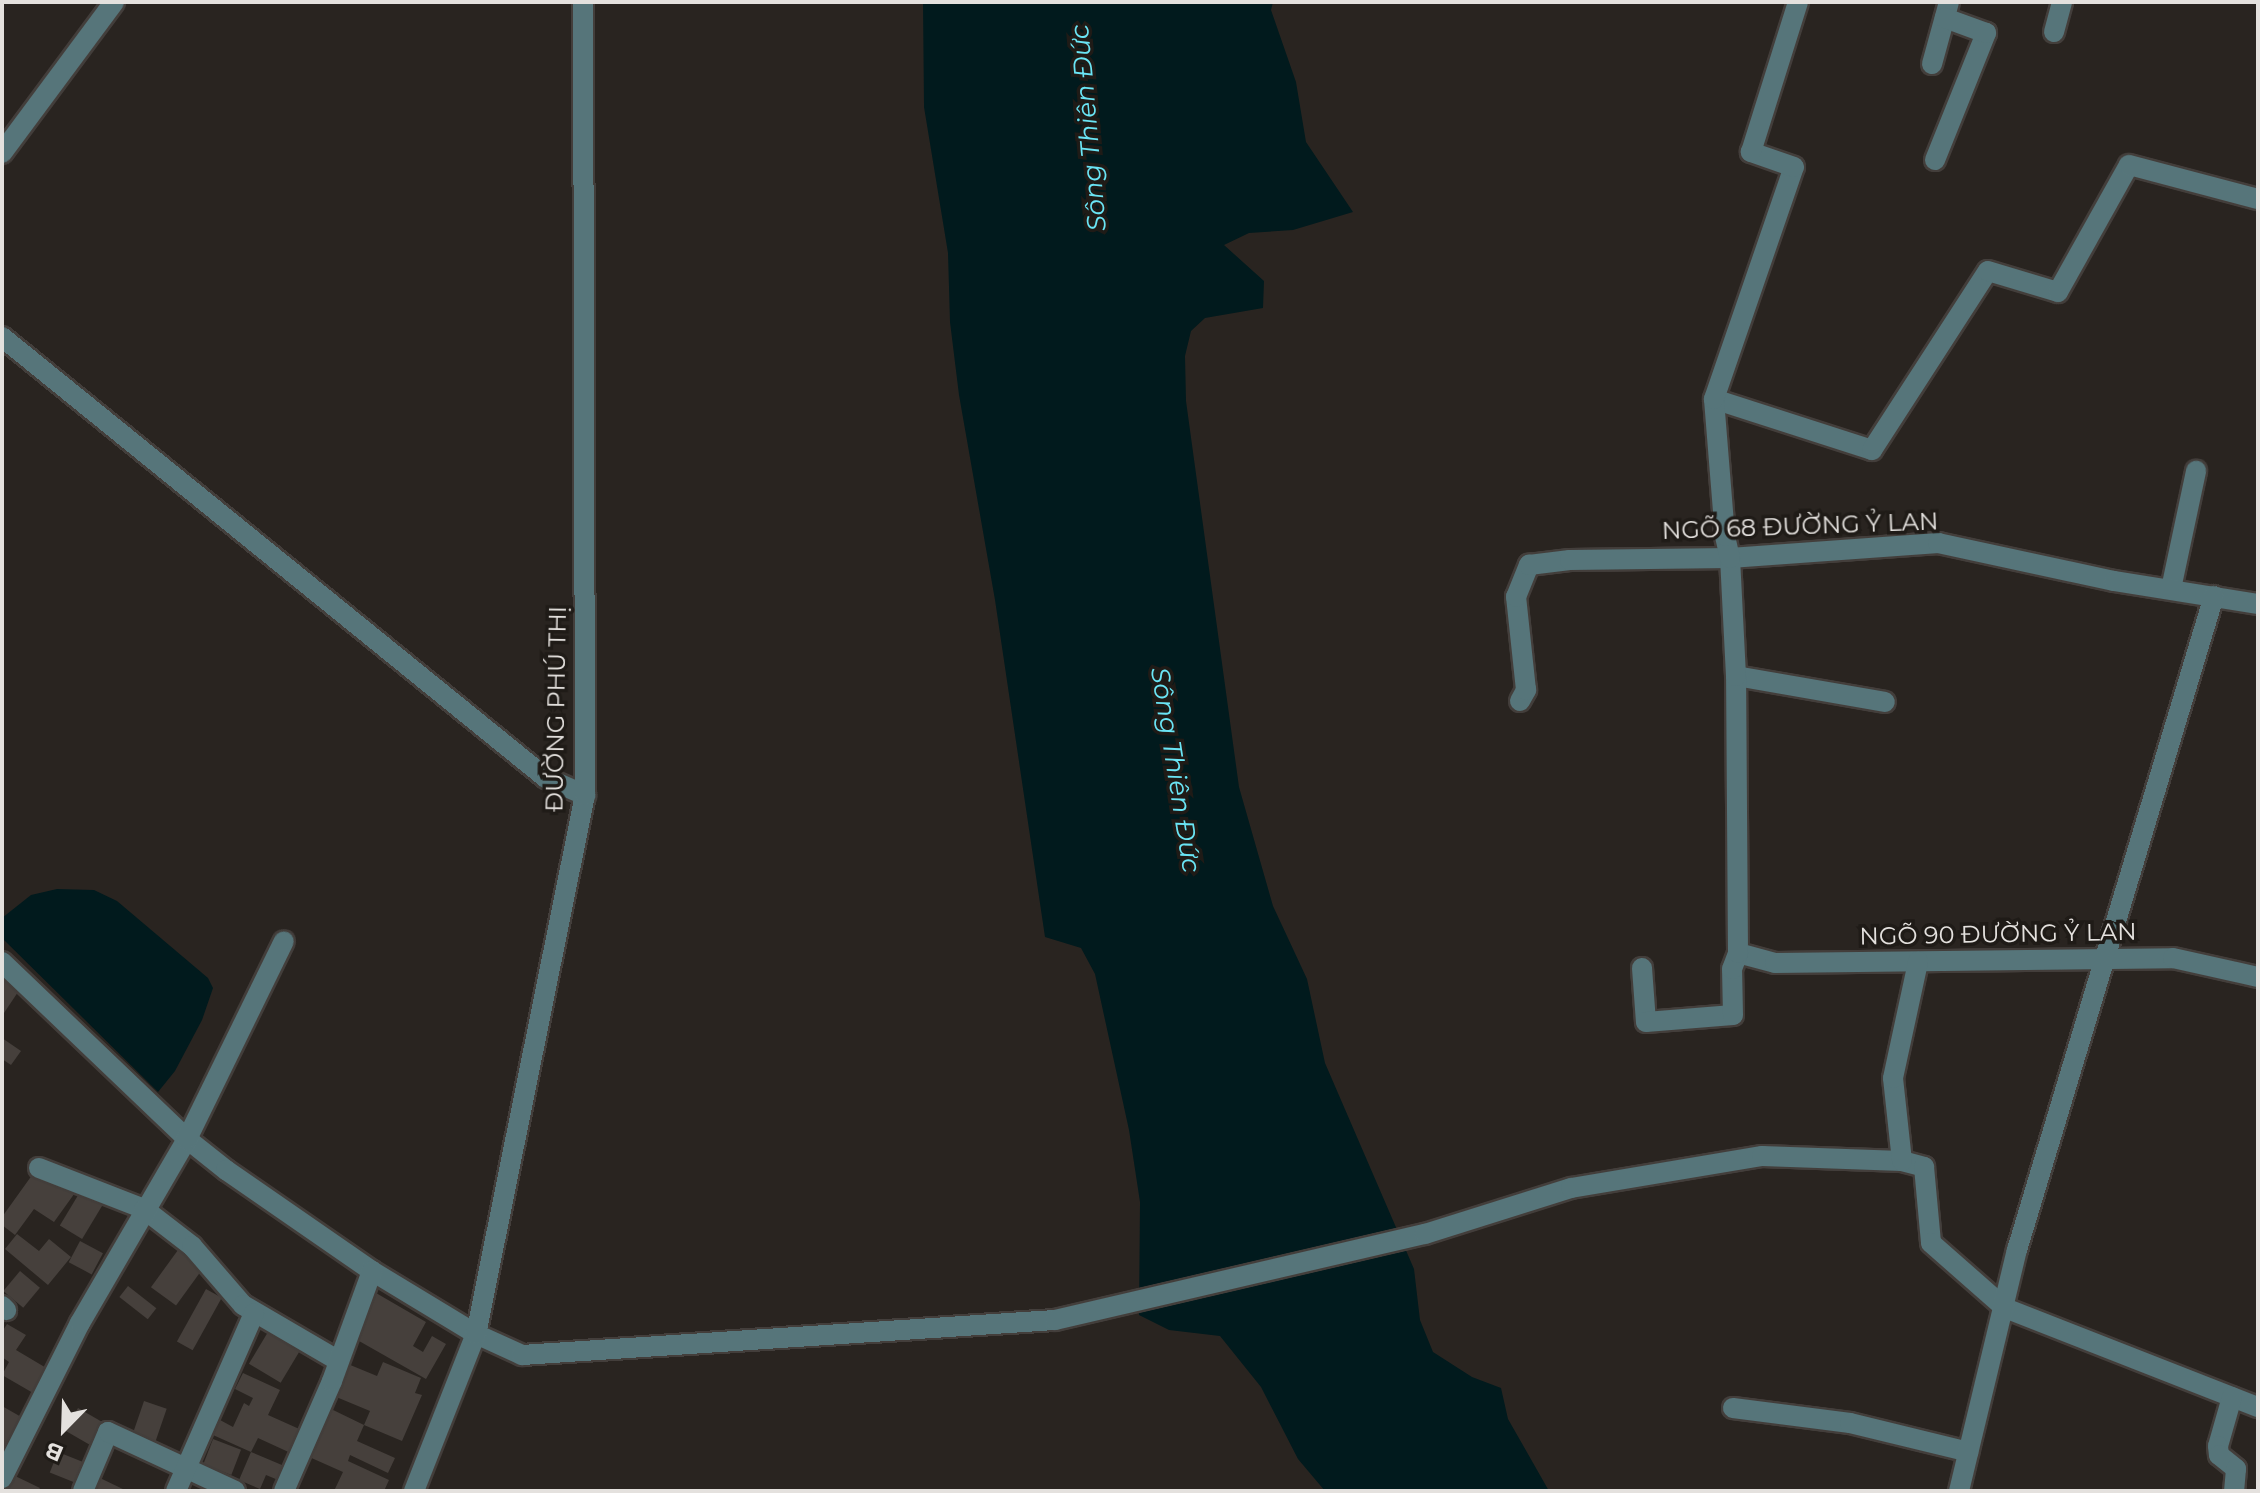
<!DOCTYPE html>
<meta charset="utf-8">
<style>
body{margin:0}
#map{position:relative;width:2260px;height:1493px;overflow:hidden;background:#292420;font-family:Montserrat,sans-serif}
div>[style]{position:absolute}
.water>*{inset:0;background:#011a1d}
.building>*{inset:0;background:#46403c;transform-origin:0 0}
.roads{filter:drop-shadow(2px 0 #433e3b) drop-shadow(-2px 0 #433e3b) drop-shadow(0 2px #433e3b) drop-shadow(0 -2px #433e3b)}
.minor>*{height:20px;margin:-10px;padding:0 10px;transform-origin:10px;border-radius:10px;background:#56757a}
span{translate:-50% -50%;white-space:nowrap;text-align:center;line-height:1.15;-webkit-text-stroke:7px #1f1b17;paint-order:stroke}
.street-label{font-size:24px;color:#e4e1de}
.water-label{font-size:26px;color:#6ae5f5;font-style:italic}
.frame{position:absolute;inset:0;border:4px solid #e4e1de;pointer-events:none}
.north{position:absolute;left:24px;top:1389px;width:80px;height:80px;-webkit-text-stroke:6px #1f1b17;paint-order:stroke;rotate:203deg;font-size:22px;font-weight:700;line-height:32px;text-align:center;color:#e4e1de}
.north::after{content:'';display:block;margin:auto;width:28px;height:36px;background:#e4e1de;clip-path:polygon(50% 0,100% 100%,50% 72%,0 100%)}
</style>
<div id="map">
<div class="water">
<i style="clip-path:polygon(923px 2px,1273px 2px,1271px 10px,1296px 82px,1306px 142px,1353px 212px,1293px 230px,1249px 233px,1224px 245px,1264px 281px,1263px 308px,1205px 318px,1191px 331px,1185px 356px,1186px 401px,1239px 787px,1273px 906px,1307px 979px,1325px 1063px,1414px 1269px,1420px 1320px,1433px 1352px,1472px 1377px,1501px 1388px,1508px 1419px,1549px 1491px,1325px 1491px,1298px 1459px,1261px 1387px,1220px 1336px,1169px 1330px,1139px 1315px,1140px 1202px,1129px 1130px,1095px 974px,1081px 948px,1045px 937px,995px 600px,959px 395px,950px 322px,948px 253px,924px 107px)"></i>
<i style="clip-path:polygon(57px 889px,94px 890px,117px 901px,208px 978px,213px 988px,202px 1020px,175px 1071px,158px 1092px,2px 938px,2px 918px,31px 895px)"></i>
</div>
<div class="building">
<i style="clip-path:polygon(2px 971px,22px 986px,2px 1016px)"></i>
<i style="clip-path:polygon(2px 1038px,21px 1051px,11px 1065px,2px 1059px)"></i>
<i style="clip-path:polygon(35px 1171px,58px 1188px,63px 1180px,77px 1190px,54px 1222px,34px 1209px,15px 1235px,2px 1225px,2px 1217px)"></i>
<i style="left:83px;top:1187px;width:26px;height:45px;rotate:31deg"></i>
<i style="clip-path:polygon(17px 1234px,39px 1251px,49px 1239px,71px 1257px,48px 1285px,5px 1249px)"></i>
<i style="left:80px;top:1241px;width:26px;height:24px;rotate:28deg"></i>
<i style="left:178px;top:1250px;width:31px;height:46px;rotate:36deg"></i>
<i style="left:20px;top:1271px;width:26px;height:26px;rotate:40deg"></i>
<i style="left:128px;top:1286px;width:36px;height:14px;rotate:38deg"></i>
<i style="left:206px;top:1289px;width:18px;height:60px;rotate:29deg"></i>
<i style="clip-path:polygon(376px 1293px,426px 1322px,413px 1346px,423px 1352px,432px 1336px,446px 1344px,426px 1379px,352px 1337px)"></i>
<i style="clip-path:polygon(7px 1324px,26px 1335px,16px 1350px,48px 1369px,40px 1397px,2px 1375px,9px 1362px,2px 1357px,2px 1332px)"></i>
<i style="left:268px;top:1332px;width:37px;height:37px;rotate:31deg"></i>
<i style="clip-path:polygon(343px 1362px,377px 1376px,383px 1362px,421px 1378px,415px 1393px,422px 1395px,402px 1441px,364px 1425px,370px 1411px,329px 1394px)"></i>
<i style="clip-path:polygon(243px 1373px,280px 1390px,268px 1415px,306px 1432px,295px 1455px,258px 1438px,251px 1452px,289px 1468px,283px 1482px,266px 1475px,260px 1489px,239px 1480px,251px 1452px,213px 1435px,220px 1420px,233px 1427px,244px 1403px,249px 1406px,253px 1398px,235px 1389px)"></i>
<i style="left:144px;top:1401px;width:24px;height:34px;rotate:19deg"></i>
<i style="clip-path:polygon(2px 1406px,23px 1418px,2px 1456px)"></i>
<i style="left:78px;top:1408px;width:28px;height:26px;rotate:30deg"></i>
<i style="clip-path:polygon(329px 1408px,364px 1425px,357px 1441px,395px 1458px,388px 1473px,350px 1455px,348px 1461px,389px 1480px,384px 1491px,334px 1491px,343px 1472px,307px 1456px)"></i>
<i style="left:213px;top:1439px;width:30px;height:27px;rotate:21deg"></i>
<i style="left:58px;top:1452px;width:29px;height:22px;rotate:22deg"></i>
<i style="clip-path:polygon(9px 1473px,40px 1488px,38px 1491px,2px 1491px)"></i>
<i style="clip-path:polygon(100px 1478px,127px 1491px,94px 1491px)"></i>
</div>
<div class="roads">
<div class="minor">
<i style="left:2054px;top:32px;width:31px;rotate:-75deg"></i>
<i style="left:1932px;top:64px;width:64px;rotate:-74.7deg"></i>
<i style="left:2px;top:153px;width:188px;rotate:-53.4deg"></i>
<i style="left:1935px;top:160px;width:137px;rotate:-68.1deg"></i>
<i style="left:1986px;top:33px;width:44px;rotate:-159.9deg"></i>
<i style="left:2px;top:337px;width:700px;rotate:39.03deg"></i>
<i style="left:546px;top:778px;width:43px;rotate:23.6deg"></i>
<i style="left:1714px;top:399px;width:166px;rotate:17.9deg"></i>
<i style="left:1872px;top:450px;width:213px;rotate:-57.1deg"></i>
<i style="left:1988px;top:271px;width:73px;rotate:16.7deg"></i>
<i style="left:2058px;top:292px;width:145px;rotate:-60.8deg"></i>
<i style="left:2129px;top:165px;width:133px;rotate:14.8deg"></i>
<i style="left:2171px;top:589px;width:121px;rotate:-78deg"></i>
<i style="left:1736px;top:676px;width:151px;rotate:9.9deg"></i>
<i style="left:1520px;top:701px;width:13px;rotate:-61deg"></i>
<i style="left:1526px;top:690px;width:94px;rotate:-96.1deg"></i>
<i style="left:1516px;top:597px;width:35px;rotate:-68deg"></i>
<i style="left:1529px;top:565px;width:41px;rotate:-7deg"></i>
<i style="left:1570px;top:560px;width:160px;rotate:-0.7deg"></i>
<i style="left:1730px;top:558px;width:209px;rotate:-4.1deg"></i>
<i style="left:1938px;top:543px;width:180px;rotate:12.2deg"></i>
<i style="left:2114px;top:581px;width:146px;rotate:9.1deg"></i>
<i style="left:1738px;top:953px;width:38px;rotate:15deg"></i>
<i style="left:1775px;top:963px;width:398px;rotate:-0.7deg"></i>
<i style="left:2173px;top:958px;width:87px;rotate:12.6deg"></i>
<i style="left:2px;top:962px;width:256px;rotate:43.7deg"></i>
<i style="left:187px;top:1139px;width:50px;rotate:38.5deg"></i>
<i style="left:226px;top:1170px;width:178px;rotate:34.7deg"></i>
<i style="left:372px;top:1271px;width:122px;rotate:31.2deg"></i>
<i style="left:476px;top:1334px;width:51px;rotate:24.5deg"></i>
<i style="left:522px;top:1355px;width:534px;rotate:-3.76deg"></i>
<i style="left:1055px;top:1320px;width:380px;rotate:-13.1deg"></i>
<i style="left:1425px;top:1234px;width:153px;rotate:-17.5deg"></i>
<i style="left:1571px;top:1188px;width:194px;rotate:-9.5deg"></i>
<i style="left:1762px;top:1156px;width:140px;rotate:2deg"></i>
<i style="left:1902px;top:1161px;width:23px;rotate:15deg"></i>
<i style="left:1924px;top:1167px;width:76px;rotate:84.7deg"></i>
<i style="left:1931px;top:1243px;width:98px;rotate:41.3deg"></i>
<i style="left:2005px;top:1308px;width:272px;rotate:21.4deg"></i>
<i style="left:1642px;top:968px;width:54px;rotate:85.8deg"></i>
<i style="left:1646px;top:1022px;width:87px;rotate:-4.6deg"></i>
<i style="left:1733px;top:1015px;width:46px;rotate:-91.2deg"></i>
<i style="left:1732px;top:969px;width:17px;rotate:-69deg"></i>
<i style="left:1738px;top:953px;width:277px;rotate:-90.4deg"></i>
<i style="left:1736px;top:676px;width:118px;rotate:-92.9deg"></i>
<i style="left:1730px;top:558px;width:23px;rotate:-103deg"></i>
<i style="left:1725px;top:536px;width:137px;rotate:-94.6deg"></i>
<i style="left:1714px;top:399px;width:245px;rotate:-71deg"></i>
<i style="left:1794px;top:167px;width:46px;rotate:-160.8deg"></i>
<i style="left:1751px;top:152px;width:157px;rotate:-72.6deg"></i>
<i style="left:1902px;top:1161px;width:83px;rotate:-96.2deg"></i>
<i style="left:1893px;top:1078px;width:119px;rotate:-77.8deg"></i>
<i style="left:39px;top:1168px;width:113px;rotate:21.3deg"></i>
<i style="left:144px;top:1209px;width:61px;rotate:37.6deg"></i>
<i style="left:192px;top:1246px;width:78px;rotate:49.2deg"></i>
<i style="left:243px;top:1305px;width:111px;rotate:30.3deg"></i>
<i style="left:2px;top:1306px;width:6px;rotate:45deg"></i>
<i style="left:2232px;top:1397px;width:51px;rotate:105.9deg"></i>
<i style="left:2218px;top:1446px;width:9px;rotate:84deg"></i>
<i style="left:2219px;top:1455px;width:22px;rotate:39deg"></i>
<i style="left:2236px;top:1469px;width:22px;rotate:95deg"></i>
<i style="left:1733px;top:1408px;width:118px;rotate:7.3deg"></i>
<i style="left:1850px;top:1423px;width:122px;rotate:13.7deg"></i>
<i style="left:2px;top:1478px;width:174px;rotate:-63.3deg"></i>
<i style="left:80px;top:1323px;width:213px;rotate:-59.8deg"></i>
<i style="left:187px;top:1139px;width:220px;rotate:-63.9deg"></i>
<i style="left:83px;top:1491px;width:64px;rotate:-67deg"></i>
<i style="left:108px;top:1432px;width:140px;rotate:24.9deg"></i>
<i style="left:176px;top:1491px;width:194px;rotate:-66.3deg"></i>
<i style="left:284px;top:1491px;width:120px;rotate:-66.4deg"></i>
<i style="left:332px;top:1381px;width:117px;rotate:-70deg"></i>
<i style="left:414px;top:1491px;width:169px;rotate:-68.5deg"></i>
<i style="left:476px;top:1334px;width:550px;rotate:-78.57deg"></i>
<i style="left:585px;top:795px;width:793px;rotate:-90.14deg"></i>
<i style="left:1959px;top:1491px;width:248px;rotate:-76.5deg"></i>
<i style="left:2017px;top:1250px;width:683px;rotate:-73.24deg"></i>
</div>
</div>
<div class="street-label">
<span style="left:1800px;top:526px;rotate:-2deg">NGÕ 68 ĐƯỜNG Ỷ LAN</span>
<span style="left:556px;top:709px;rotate:-89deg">ĐƯỜNG PHÚ THỊ</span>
<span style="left:1998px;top:934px;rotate:-1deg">NGÕ 90 ĐƯỜNG Ỷ LAN</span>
</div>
<div class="water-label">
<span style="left:1089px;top:128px;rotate:-95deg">Sông Thiên Đức</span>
<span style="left:1175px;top:770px;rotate:81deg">Sông Thiên Đức</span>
</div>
<div class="frame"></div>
<div class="north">B</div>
</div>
